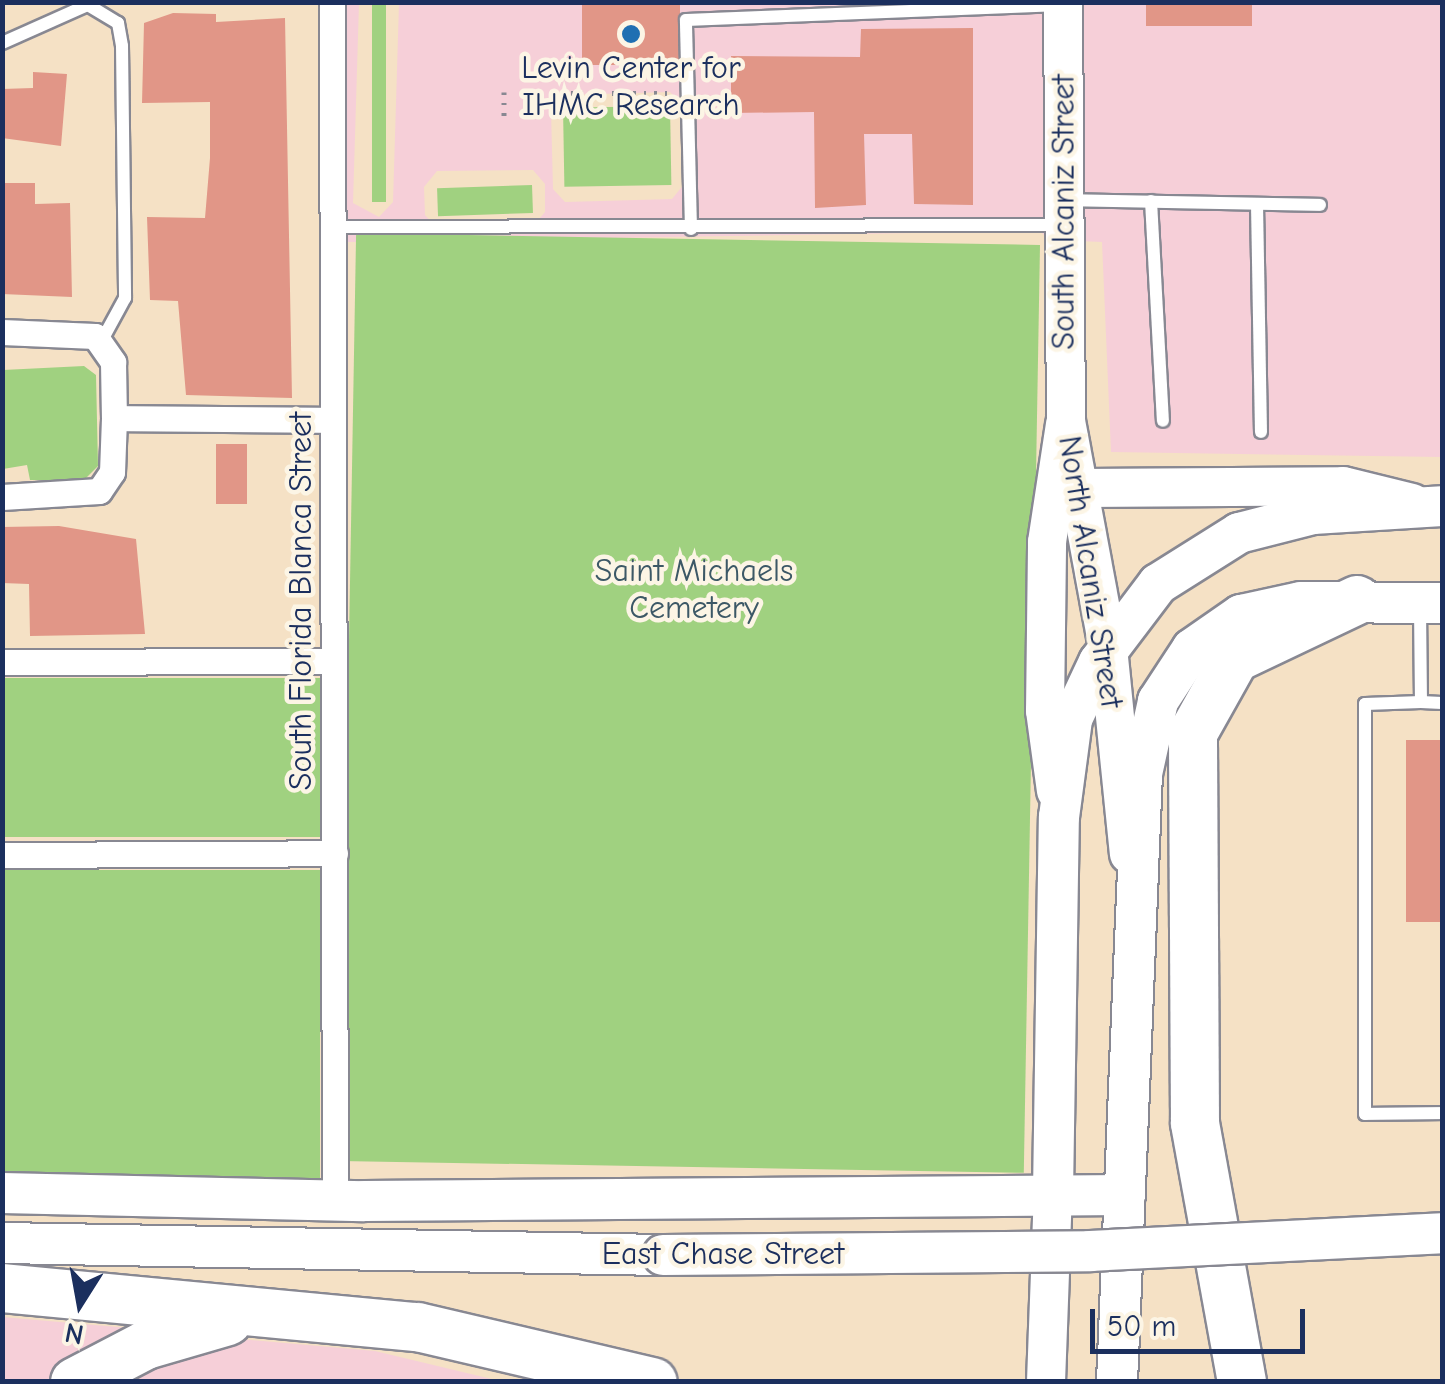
<!DOCTYPE html>
<style>
body{margin:0}
#map{position:relative;width:1445px;height:1384px;overflow:hidden;background:#f5e1c5;font-family:"Comic Neue",sans-serif}
div>[style]{position:absolute}
.built>*{inset:0;background:#f6cfd8}
.green>*{inset:0;background:#a0d180;transform-origin:0 0}
.building>*{inset:0;background:#e19687;transform-origin:0 0}
.path>*{height:5px;margin-top:-2.5px;transform-origin:0;background:repeating-linear-gradient(90deg,#888892 0 2.5px,transparent 0 10.5px)}
.roads{filter:drop-shadow(2px 0 #888892) drop-shadow(-2px 0 #888892) drop-shadow(0 2px #888892) drop-shadow(0 -2px #888892)}
.lane>*{height:12px;margin:-6px;padding:0 6px;transform-origin:6px;border-radius:6px;background:#fff}
.street>*{height:25px;margin:-12.5px;padding:0 12.5px;transform-origin:12.5px;border-radius:12.5px;background:#fff}
.secondary>*{height:38px;margin:-19px;padding:0 19px;transform-origin:19px;border-radius:19px;background:#fff}
.primary>*{height:40px;margin:-20px;padding:0 20px;transform-origin:20px;border-radius:20px;background:#fff}
.highway>*{height:48px;margin:-24px;padding:0 24px;transform-origin:24px;border-radius:24px;background:#fff}
.bridges{filter:drop-shadow(2px 0 #888892) drop-shadow(-2px 0 #888892) drop-shadow(0 2px #888892) drop-shadow(0 -2px #888892)}
.primary-bridge>*{height:40px;margin:-20px;padding:0 20px;transform-origin:20px;border-radius:20px;background:#fff}
.dots>*{width:28px;height:28px;translate:-50% -50%;box-sizing:border-box;border:5px solid #fcf5e5;border-radius:50%}
span{translate:-50% -50%;white-space:nowrap;text-align:center;line-height:1.15;-webkit-text-stroke:9px #fcf5e5;paint-order:stroke}
.poi-label{font-size:32px;color:#1b2f5e}
.street-label{font-size:32px;color:#1b2f5e}
.park-label{font-size:32px;color:#3c5866}
.frame{position:absolute;inset:0;border:5px solid #1b2f5e;pointer-events:none}
.north{position:absolute;left:30px;top:1254px;width:100px;height:100px;-webkit-text-stroke:8px #fcf5e5;paint-order:stroke;rotate:191deg;font-size:28px;font-weight:700;line-height:40px;text-align:center;color:#1b2f5e}
.north::after{content:'';display:block;margin:auto;width:35px;height:45px;background:#1b2f5e;clip-path:polygon(50% 0,100% 100%,50% 72%,0 100%)}
.scale{position:absolute;left:1090px;top:1309px;width:215px;height:45px;box-sizing:border-box;border:5px solid #1b2f5e;border-top:0;padding-left:12px;font-size:30px;line-height:35px;white-space:nowrap;color:#1b2f5e;-webkit-text-stroke:8px #fcf5e5;paint-order:stroke}
</style>
<div id="map">
<div class="built">
<i style="clip-path:polygon(evenodd,346px 3px,359px 3px,353px 203px,379px 217px,393px 202px,399px 3px,1049px 3px,1050px 241px,1040px 231px,347px 242px,346px 3px,670px 92px,683px 105px,685px 183px,672px 199px,565px 202px,553px 189px,551px 110px,564px 95px,670px 92px,346px 3px,533px 170px,545px 184px,545px 212px,532px 227px,437px 228px,425px 215px,424px 187px,437px 171px,533px 170px)"></i>
<i style="clip-path:polygon(1078px 3px,1442px 3px,1442px 457px,1111px 452px,1102px 242px,1078px 241px)"></i>
<i style="clip-path:polygon(2px 1317px,141px 1329px,51px 1381px,3px 1381px)"></i>
<i style="clip-path:polygon(229px 1338px,375px 1351px,500px 1381px,106px 1382px)"></i>
</div>
<div class="green">
<i style="left:372px;top:3px;width:14px;height:199px"></i>
<i style="left:670px;top:106px;width:79px;height:107px;rotate:89deg"></i>
<i style="left:532px;top:185px;width:28px;height:95px;rotate:88deg"></i>
<i style="left:1040px;top:245px;width:928px;height:684px;rotate:91deg"></i>
<i style="clip-path:polygon(84px 366px,96px 375px,98px 466px,84px 480px,30px 480px,27px 465px,3px 469px,3px 370px)"></i>
<i style="left:320px;top:678px;width:159px;height:317px;rotate:90deg"></i>
<i style="left:320px;top:870px;width:312px;height:318px;rotate:90deg"></i>
</div>
<div class="building">
<i style="left:582px;top:2px;width:98px;height:63px"></i>
<i style="left:1146px;top:2px;width:106px;height:24px"></i>
<i style="clip-path:polygon(173px 13px,216px 14px,216px 22px,285px 18px,292px 398px,186px 395px,178px 301px,150px 300px,147px 217px,205px 218px,210px 158px,210px 102px,142px 103px,144px 23px)"></i>
<i style="clip-path:polygon(973px 28px,973px 205px,914px 204px,912px 134px,864px 134px,866px 205px,815px 208px,814px 112px,731px 113px,731px 56px,860px 57px,861px 29px)"></i>
<i style="clip-path:polygon(33px 72px,67px 74px,61px 146px,2px 138px,2px 89px,33px 88px)"></i>
<i style="clip-path:polygon(2px 183px,35px 183px,35px 204px,70px 203px,72px 297px,2px 294px)"></i>
<i style="left:216px;top:444px;width:31px;height:60px"></i>
<i style="clip-path:polygon(59px 526px,136px 539px,145px 634px,30px 636px,29px 584px,2px 583px,2px 527px)"></i>
<i style="left:1442px;top:740px;width:182px;height:36px;rotate:90deg"></i>
</div>
<div class="path">
<i style="left:504px;top:92px;width:27px;rotate:90deg"></i>
<i style="left:560px;top:93px;width:107px"></i>
</div>
<div class="roads">
<div class="lane">
<i style="left:88px;top:5px;width:35px;rotate:31deg"></i>
<i style="left:118px;top:23px;width:23px;rotate:80deg"></i>
<i style="left:122px;top:46px;width:252px;rotate:89.3deg"></i>
<i style="left:125px;top:298px;width:50px;rotate:118.6deg"></i>
<i style="left:2px;top:43px;width:98px;rotate:-24deg"></i>
<i style="left:1066px;top:200px;width:254px;rotate:1.1deg"></i>
<i style="left:1151px;top:201px;width:220px;rotate:86.9deg"></i>
<i style="left:1257px;top:204px;width:228px;rotate:89deg"></i>
<i style="left:332px;top:227px;width:729px;rotate:-0.16deg"></i>
<i style="left:691px;top:229px;width:209px;rotate:-91.4deg"></i>
<i style="left:686px;top:20px;width:375px;rotate:-2.3deg"></i>
<i style="left:1420px;top:607px;width:95px;rotate:89.4deg"></i>
<i style="left:1421px;top:702px;width:56px;rotate:178deg"></i>
<i style="left:1365px;top:704px;width:410px;rotate:90deg"></i>
<i style="left:1365px;top:1114px;width:77px;rotate:-0.7deg"></i>
<i style="left:1421px;top:702px;width:21px;rotate:3deg"></i>
</div>
<div class="street">
<i style="left:332px;top:2px;width:1197px;rotate:89.86deg"></i>
<i style="left:2px;top:332px;width:93px;rotate:2.5deg"></i>
<i style="left:95px;top:336px;width:32px;rotate:55deg"></i>
<i style="left:113px;top:362px;width:56px;rotate:89deg"></i>
<i style="left:114px;top:418px;width:54px;rotate:92.1deg"></i>
<i style="left:112px;top:472px;width:23px;rotate:124deg"></i>
<i style="left:99px;top:491px;width:97px;rotate:176.5deg"></i>
<i style="left:114px;top:418px;width:219px;rotate:0.5deg"></i>
<i style="left:2px;top:662px;width:332px;rotate:-0.2deg"></i>
<i style="left:2px;top:855px;width:333px;rotate:-0.3deg"></i>
</div>
<div class="secondary">
<i style="left:1063px;top:2px;width:419px;rotate:89.6deg"></i>
<i style="left:1066px;top:421px;width:231px;rotate:79.5deg"></i>
<i style="left:1108px;top:648px;width:207px;rotate:84.2deg"></i>
<i style="left:1083px;top:488px;width:260px;rotate:-0.4deg"></i>
<i style="left:1343px;top:486px;width:71px;rotate:13.8deg"></i>
<i style="left:1056px;top:791px;width:81px;rotate:-97.8deg"></i>
<i style="left:1045px;top:711px;width:169px;rotate:-89.3deg"></i>
<i style="left:1047px;top:542px;width:119px;rotate:-81.3deg"></i>
<i style="left:1046px;top:1382px;width:190px;rotate:-87.9deg"></i>
</div>
<div class="primary">
<i style="left:1053px;top:1192px;width:375px;rotate:-89.1deg"></i>
<i style="left:1059px;top:817px;width:99px;rotate:-82.4deg"></i>
<i style="left:1072px;top:719px;width:63px;rotate:-64.7deg"></i>
<i style="left:1099px;top:662px;width:98px;rotate:-52.9deg"></i>
<i style="left:1158px;top:584px;width:96px;rotate:-32.2deg"></i>
<i style="left:1239px;top:533px;width:76px;rotate:-14.4deg"></i>
<i style="left:1313px;top:514px;width:129px;rotate:-3.5deg"></i>
<i style="left:2px;top:1193px;width:362px;rotate:1.3deg"></i>
<i style="left:364px;top:1201px;width:761px;rotate:-0.45deg"></i>
<i style="left:2px;top:1243px;width:661px;rotate:1.04deg"></i>
<i style="left:1117px;top:1382px;width:609px;rotate:-87.65deg"></i>
<i style="left:1142px;top:774px;width:75px;rotate:-77.6deg"></i>
<i style="left:1158px;top:701px;width:62px;rotate:-56.8deg"></i>
<i style="left:1192px;top:649px;width:60px;rotate:-34.8deg"></i>
<i style="left:1241px;top:615px;width:61px;rotate:-12.2deg"></i>
<i style="left:1301px;top:602px;width:141px;rotate:0.4deg"></i>
</div>
<div class="highway">
<i style="left:2px;top:1288px;width:418px;rotate:5.4deg"></i>
<i style="left:418px;top:1327px;width:241px;rotate:13.2deg"></i>
<i style="left:75px;top:1382px;width:80px;rotate:-27.5deg"></i>
<i style="left:146px;top:1345px;width:85px;rotate:-16.3deg"></i>
<i style="left:1242px;top:1382px;width:263px;rotate:-100.3deg"></i>
<i style="left:1195px;top:1123px;width:390px;rotate:-90.3deg"></i>
<i style="left:1193px;top:733px;width:86px;rotate:-60.8deg"></i>
<i style="left:1235px;top:658px;width:135px;rotate:-25.4deg"></i>
</div>
</div>
<div class="bridges">
<div class="primary-bridge">
<i style="left:663px;top:1255px;width:427px;rotate:-0.5deg"></i>
<i style="left:1090px;top:1251px;width:352px;rotate:-2.9deg"></i>
</div>
</div>
<div class="dots">
<i style="left:631px;top:34px;background:#1f6fb2"></i>
</div>
<div class="poi-label">
<span style="left:631px;top:87px">Levin Center for<br>IHMC Research</span>
</div>
<div class="street-label">
<span style="left:1064px;top:212px;rotate:-90deg">South Alcaniz Street</span>
<span style="left:1090px;top:572px;rotate:81deg">North Alcaniz Street</span>
<span style="left:301px;top:601px;rotate:-90deg">South Florida Blanca Street</span>
<span style="left:723px;top:1254px">East Chase Street</span>
</div>
<div class="park-label">
<span style="left:694px;top:590px">Saint Michaels<br>Cemetery</span>
</div>
<div class="frame"></div>
<div class="north">N</div>
<div class="scale">50 m</div>
</div>
